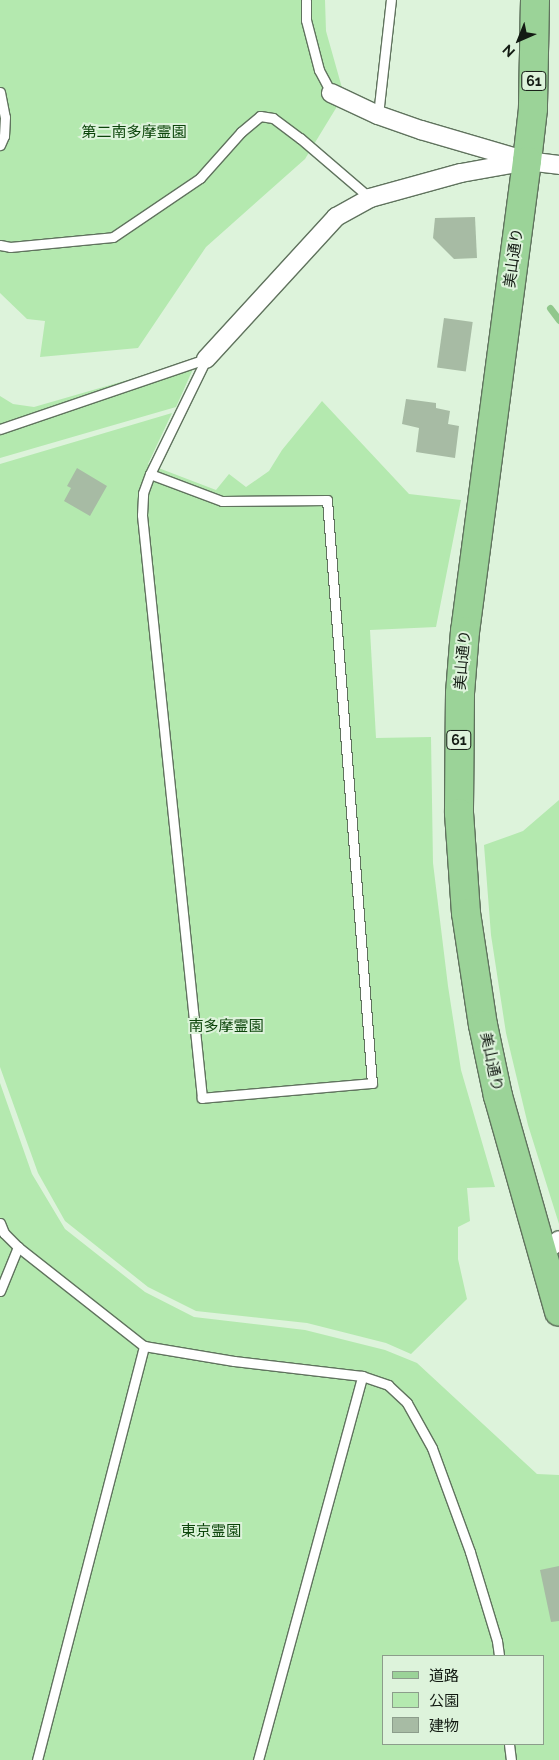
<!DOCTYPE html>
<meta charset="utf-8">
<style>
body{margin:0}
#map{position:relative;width:559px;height:1760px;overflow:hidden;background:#ddf3db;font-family:Raleway,"Noto Sans JP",sans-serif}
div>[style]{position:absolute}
.green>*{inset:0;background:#b4e9af}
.stream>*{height:7px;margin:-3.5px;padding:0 3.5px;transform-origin:3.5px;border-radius:3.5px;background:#90c78c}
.building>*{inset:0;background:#a7bba4;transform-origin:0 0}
.roads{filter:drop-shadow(1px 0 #60735e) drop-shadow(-1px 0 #60735e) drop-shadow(0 1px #60735e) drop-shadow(0 -1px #60735e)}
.lane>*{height:9px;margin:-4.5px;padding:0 4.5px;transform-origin:4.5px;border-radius:4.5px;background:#fff}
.street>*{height:18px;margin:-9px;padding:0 9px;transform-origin:9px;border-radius:9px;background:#fff}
.primary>*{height:28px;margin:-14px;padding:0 14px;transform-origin:14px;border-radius:14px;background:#9bd398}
span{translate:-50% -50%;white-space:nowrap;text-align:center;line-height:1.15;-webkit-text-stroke:4px #ddf3db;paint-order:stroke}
.shield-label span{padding:1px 4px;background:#ddf3db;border:1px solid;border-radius:4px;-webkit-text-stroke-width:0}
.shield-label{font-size:14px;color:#131b13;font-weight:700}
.park-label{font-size:15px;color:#0c450b}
.street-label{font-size:15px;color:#131b13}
.legend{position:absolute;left:382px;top:1655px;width:162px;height:90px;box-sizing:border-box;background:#ddf3db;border:1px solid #8c9d8b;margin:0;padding:6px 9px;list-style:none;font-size:15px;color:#131b13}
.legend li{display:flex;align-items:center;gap:10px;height:25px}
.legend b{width:25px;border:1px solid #8c9d8b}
.north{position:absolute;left:494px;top:15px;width:50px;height:50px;-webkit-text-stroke:4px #ddf3db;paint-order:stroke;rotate:224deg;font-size:14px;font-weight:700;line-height:20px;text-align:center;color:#131b13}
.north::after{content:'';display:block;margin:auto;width:18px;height:22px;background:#131b13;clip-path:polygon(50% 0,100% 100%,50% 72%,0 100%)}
</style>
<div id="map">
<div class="green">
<i style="clip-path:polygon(0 0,325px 0,326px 31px,344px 95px,305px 159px,206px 247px,138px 348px,40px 357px,45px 321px,27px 319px,0 293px)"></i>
<i style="clip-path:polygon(197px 360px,176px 407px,0 458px,0 396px,13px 404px,34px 407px)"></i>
<i style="clip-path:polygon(322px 401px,409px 494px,461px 500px,436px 627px,370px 630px,376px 738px,431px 737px,433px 863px,448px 986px,461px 1070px,495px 1187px,467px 1188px,470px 1221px,458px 1227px,458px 1259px,467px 1299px,411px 1354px,386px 1343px,307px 1323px,196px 1311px,148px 1287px,65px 1221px,38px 1173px,0 1067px,0 464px,172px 413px,148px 464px,216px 490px,229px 474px,246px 487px,269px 471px,282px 450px)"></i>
<i style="clip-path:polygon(559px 800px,559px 1224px,528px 1125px,506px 1033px,491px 935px,484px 845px,523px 831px)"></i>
<i style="clip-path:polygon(evenodd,0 1083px,32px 1174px,65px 1229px,145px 1292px,194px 1317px,305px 1330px,385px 1350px,417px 1363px,537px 1474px,559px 1475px,559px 1760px,0 1760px,0 1083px,383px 1656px,543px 1656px,543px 1744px,383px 1744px,383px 1656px)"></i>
</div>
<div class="stream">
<i style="left:550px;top:308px;width:15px;rotate:53deg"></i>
</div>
<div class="building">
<i style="clip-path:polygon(475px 217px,477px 258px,454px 259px,433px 238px,435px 218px)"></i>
<i style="left:444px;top:318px;width:29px;height:50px;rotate:8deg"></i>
<i style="clip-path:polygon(406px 399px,436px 403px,436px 408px,450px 411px,448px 424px,459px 426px,455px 458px,416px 452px,419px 428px,402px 424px)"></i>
<i style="clip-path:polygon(77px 468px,107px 486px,90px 516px,64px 501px,71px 488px,67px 486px)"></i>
<i style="clip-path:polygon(559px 1566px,559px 1621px,551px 1622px,540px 1570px)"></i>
</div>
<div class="roads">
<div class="lane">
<i style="left:306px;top:0;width:20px;rotate:90deg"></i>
<i style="left:306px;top:20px;width:52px;rotate:75.4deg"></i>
<i style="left:319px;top:70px;width:26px;rotate:62deg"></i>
<i style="left:0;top:92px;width:25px;rotate:79deg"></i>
<i style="left:5px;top:117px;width:19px;rotate:93deg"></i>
<i style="left:4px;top:136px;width:10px;rotate:114deg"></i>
<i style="left:378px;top:115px;width:116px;rotate:-83.6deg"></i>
<i style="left:0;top:245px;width:10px;rotate:11deg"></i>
<i style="left:10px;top:247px;width:103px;rotate:-5.5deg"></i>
<i style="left:113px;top:237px;width:105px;rotate:-34.1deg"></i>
<i style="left:200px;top:178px;width:62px;rotate:-48.3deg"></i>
<i style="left:241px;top:132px;width:25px;rotate:-40deg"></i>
<i style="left:260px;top:116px;width:13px;rotate:9deg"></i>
<i style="left:273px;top:118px;width:34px;rotate:37deg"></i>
<i style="left:300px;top:138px;width:92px;rotate:40.6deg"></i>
<i style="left:0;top:429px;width:218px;rotate:-18.8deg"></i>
<i style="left:150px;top:474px;width:77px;rotate:20.6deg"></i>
<i style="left:222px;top:501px;width:105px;rotate:-0.5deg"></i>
<i style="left:327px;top:500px;width:585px;rotate:85.59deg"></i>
<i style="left:372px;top:1083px;width:171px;rotate:175deg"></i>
<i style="left:202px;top:1098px;width:586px;rotate:-95.88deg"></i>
<i style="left:142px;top:515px;width:22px;rotate:-87deg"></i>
<i style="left:143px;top:493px;width:20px;rotate:-70deg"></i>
<i style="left:150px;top:474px;width:128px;rotate:-64deg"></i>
<i style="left:0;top:1223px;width:11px;rotate:68deg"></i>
<i style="left:4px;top:1233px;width:20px;rotate:45deg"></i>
<i style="left:18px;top:1247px;width:160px;rotate:38.2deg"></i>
<i style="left:144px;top:1346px;width:91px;rotate:9.5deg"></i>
<i style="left:234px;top:1361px;width:129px;rotate:6.7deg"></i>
<i style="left:362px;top:1376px;width:28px;rotate:19deg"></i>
<i style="left:388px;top:1385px;width:26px;rotate:43deg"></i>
<i style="left:407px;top:1403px;width:51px;rotate:60.9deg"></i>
<i style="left:432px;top:1448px;width:111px;rotate:69.9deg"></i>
<i style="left:470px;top:1552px;width:93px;rotate:73.1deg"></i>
<i style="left:497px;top:1641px;width:15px;rotate:82deg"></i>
<i style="left:0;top:1291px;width:48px;rotate:-67.8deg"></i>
<i style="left:509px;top:1744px;width:16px;rotate:83deg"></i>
<i style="left:37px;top:1760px;width:428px;rotate:-75.5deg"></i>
<i style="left:258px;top:1760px;width:398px;rotate:-74.8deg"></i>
</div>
<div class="street">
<i style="left:331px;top:93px;width:52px;rotate:25.1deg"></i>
<i style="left:378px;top:115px;width:46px;rotate:19.2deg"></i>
<i style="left:421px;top:130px;width:110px;rotate:16.3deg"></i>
<i style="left:527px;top:161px;width:32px;rotate:7deg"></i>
<i style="left:206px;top:359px;width:193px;rotate:-47.5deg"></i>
<i style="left:336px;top:217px;width:39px;rotate:-29deg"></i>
<i style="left:370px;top:198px;width:94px;rotate:-15.4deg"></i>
<i style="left:461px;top:173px;width:67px;rotate:-10.3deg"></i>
<i style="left:542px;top:1254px;width:22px;rotate:-39deg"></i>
</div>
<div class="primary">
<i style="left:535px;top:0;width:109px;rotate:91.1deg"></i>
<i style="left:533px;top:109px;width:52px;rotate:96.6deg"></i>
<i style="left:527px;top:161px;width:474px;rotate:97.5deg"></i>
<i style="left:465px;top:631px;width:62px;rotate:94.6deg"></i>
<i style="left:460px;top:693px;width:120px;rotate:90.5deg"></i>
<i style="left:459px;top:813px;width:100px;rotate:86deg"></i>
<i style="left:466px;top:913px;width:113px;rotate:81.4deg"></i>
<i style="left:483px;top:1025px;width:73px;rotate:78.1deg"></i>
<i style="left:498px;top:1096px;width:224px;rotate:74.2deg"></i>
</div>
</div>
<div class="shield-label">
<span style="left:534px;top:81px">61</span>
<span style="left:459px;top:740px">61</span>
</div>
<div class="park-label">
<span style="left:134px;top:133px">第二南多摩霊園</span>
<span style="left:226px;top:1027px">南多摩霊園</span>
<span style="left:211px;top:1532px">東京霊園</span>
</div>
<div class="street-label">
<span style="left:514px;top:258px;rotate:-82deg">美山通り</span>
<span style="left:463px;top:660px;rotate:-85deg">美山通り</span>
<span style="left:491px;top:1062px;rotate:78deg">美山通り</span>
</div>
<ul class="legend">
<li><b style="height:6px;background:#9bd398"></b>道路</li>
<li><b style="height:14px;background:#b4e9af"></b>公園</li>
<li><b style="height:14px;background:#a7bba4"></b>建物</li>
</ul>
<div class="north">N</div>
</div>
